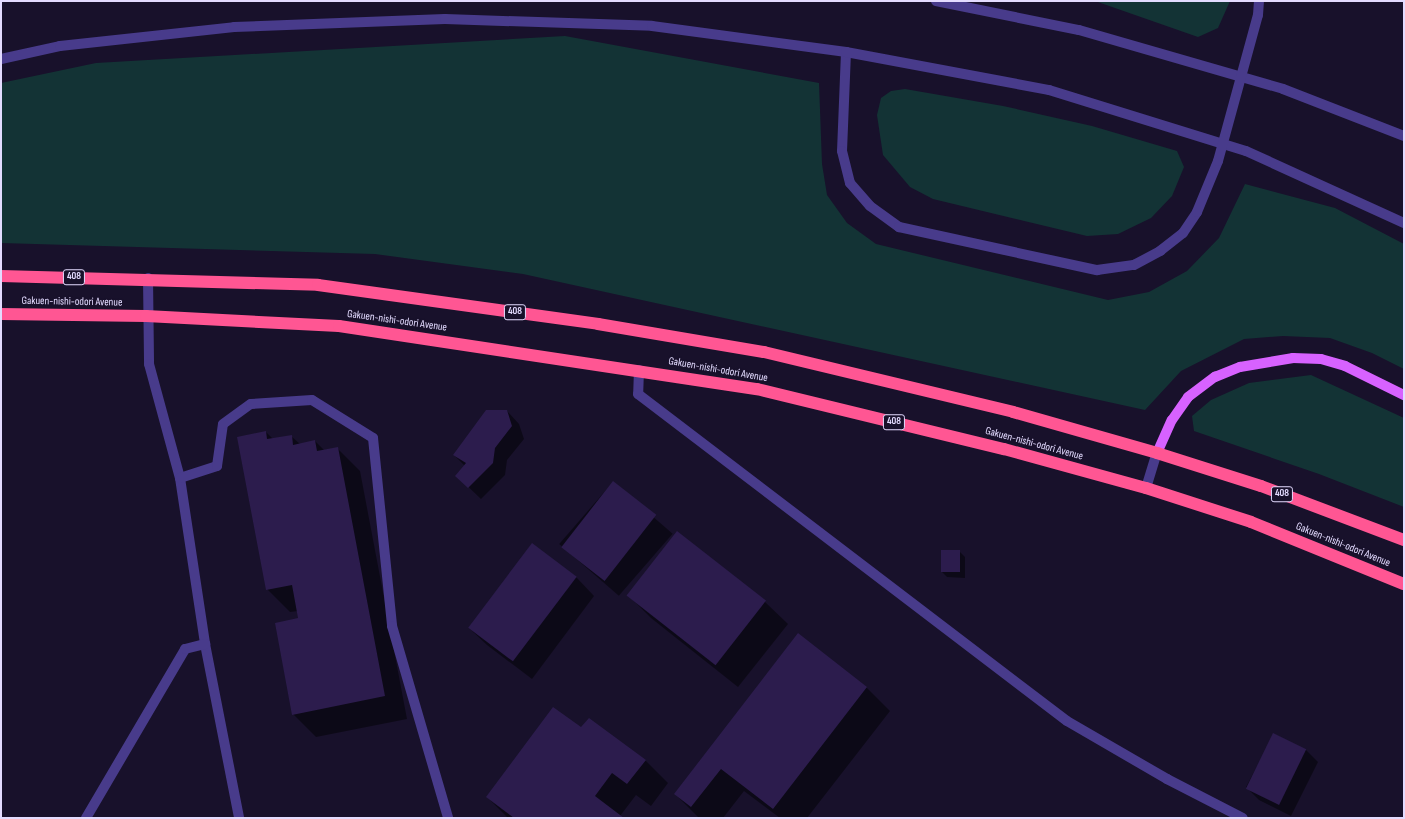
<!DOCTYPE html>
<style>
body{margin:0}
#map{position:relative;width:1405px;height:819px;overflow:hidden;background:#18112b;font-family:"Sofia Sans Condensed",sans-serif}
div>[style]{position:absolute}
.green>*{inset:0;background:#133335}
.shadow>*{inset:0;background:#0007;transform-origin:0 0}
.building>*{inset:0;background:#2c1c4d;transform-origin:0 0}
.minor>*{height:10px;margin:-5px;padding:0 5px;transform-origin:5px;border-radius:5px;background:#483b8b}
.major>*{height:10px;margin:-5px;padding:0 5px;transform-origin:5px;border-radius:5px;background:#d762ff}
.highway>*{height:12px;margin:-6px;padding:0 6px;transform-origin:6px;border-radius:6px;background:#ff5693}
.minor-bridge>*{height:10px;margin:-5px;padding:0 5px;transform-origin:5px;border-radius:5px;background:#483b8b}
span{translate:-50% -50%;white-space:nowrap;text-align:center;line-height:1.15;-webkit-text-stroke:3.5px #18112b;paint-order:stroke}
.shield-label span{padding:1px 3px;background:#18112b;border:1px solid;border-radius:3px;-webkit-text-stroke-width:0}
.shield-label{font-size:10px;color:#e3dbff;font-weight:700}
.street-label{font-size:11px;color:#e3dbff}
.frame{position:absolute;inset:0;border:2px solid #e3dbff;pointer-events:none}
</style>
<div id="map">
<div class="green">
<i style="clip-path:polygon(1095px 1px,1230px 1px,1218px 28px,1198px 37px)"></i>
<i style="clip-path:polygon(565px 36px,819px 83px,822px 164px,827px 195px,847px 223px,876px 244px,1108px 300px,1149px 292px,1187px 271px,1219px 238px,1245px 184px,1335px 208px,1404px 244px,1404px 369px,1372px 353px,1330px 338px,1283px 336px,1244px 339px,1181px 371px,1145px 410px,523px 274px,375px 254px,1px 243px,1px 83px,96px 63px)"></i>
<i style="clip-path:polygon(905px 89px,1003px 106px,1092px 126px,1177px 151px,1184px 167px,1172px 196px,1151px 218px,1118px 234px,1087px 236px,933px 199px,910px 187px,883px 155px,877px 115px,881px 98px,891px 91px)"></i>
<i style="clip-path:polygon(1311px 375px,1404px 418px,1404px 507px,1319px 474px,1194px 431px,1192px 416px,1211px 400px,1249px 383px)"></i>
</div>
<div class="shadow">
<i style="clip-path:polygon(507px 411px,519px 424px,524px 439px,507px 460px,505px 475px,481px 499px,457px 476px,465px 466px,454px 455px)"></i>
<i style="clip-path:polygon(266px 432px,273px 439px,291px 436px,300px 444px,315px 441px,324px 450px,337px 448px,360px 471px,407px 719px,316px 737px,293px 714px,299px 619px,298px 611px,290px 612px,267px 589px)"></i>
<i style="left:613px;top:482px;width:79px;height:82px;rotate:41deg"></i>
<i style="clip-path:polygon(532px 544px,577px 578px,594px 596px,532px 679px,487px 645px,469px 628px)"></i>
<i style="clip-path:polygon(959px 551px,965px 557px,965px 578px,947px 577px,941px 571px)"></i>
<i style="clip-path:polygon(628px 595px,765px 602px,788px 624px,738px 687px,651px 618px)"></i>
<i style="clip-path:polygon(798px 635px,867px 688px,890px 711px,807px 818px,780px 818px,744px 791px,723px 818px,699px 818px,675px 794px)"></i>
<i style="clip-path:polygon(582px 729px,645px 760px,668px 783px,651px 806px,636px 795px,620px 816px,622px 818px,508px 818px,487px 797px)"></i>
<i style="clip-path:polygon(1274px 734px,1306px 750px,1318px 762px,1291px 816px,1259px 800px,1246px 787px)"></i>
</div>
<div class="building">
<i style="clip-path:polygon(486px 410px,507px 410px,512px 426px,495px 448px,493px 463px,468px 488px,455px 476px,466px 463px,453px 455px)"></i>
<i style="clip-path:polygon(266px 431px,267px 439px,292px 435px,293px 445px,315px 440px,317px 451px,338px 447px,385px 696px,292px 715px,275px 623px,298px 618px,292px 585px,266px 590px,237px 437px)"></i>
<i style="left:613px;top:481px;width:55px;height:84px;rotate:38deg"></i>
<i style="left:677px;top:531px;width:113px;height:82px;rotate:38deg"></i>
<i style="left:532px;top:543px;width:56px;height:106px;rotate:37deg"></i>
<i style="left:941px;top:550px;width:19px;height:22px"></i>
<i style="clip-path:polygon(798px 633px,867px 687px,773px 809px,721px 769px,691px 807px,674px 794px)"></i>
<i style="clip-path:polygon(553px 707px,581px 727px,589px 718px,646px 760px,627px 784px,612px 773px,595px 796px,624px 818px,514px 818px,486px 797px)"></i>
<i style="left:1273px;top:733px;width:37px;height:62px;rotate:26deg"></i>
</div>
<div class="minor">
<i style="left:936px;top:1px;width:146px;rotate:11.5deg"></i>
<i style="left:1079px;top:30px;width:212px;rotate:16.1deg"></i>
<i style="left:1283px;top:89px;width:130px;rotate:21.2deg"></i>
<i style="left:1258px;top:15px;width:14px;rotate:-86deg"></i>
<i style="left:846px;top:52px;width:99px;rotate:92.3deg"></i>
<i style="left:842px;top:151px;width:33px;rotate:76deg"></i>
<i style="left:850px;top:183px;width:30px;rotate:49deg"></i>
<i style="left:870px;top:206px;width:36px;rotate:36deg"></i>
<i style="left:899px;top:227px;width:203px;rotate:12.3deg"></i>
<i style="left:1097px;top:270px;width:37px;rotate:-8deg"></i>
<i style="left:1134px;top:265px;width:30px;rotate:-28deg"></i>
<i style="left:1160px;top:251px;width:29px;rotate:-38deg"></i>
<i style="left:1183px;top:233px;width:25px;rotate:-56deg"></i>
<i style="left:1197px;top:212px;width:55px;rotate:-67.6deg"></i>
<i style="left:1px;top:59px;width:60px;rotate:-12.4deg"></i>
<i style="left:60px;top:46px;width:175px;rotate:-6.2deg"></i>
<i style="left:234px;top:27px;width:211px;rotate:-2.2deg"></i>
<i style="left:445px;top:19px;width:207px;rotate:1.9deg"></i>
<i style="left:652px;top:26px;width:196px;rotate:7.6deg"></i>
<i style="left:846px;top:52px;width:207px;rotate:10.6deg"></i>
<i style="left:1049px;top:90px;width:206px;rotate:17.2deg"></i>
<i style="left:1246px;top:151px;width:174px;rotate:24.5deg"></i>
<i style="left:148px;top:278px;width:86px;rotate:89.3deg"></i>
<i style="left:149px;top:364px;width:118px;rotate:74.8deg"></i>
<i style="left:180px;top:478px;width:168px;rotate:81.4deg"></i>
<i style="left:205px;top:644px;width:177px;rotate:78.9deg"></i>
<i style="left:639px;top:370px;width:24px;rotate:92deg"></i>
<i style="left:638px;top:394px;width:539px;rotate:37.32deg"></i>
<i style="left:1067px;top:721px;width:116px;rotate:30.1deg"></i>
<i style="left:1167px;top:779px;width:85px;rotate:27.2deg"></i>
<i style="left:180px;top:478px;width:39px;rotate:-18deg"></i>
<i style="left:217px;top:466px;width:42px;rotate:-81.9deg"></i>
<i style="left:223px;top:424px;width:34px;rotate:-36deg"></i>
<i style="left:251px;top:404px;width:61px;rotate:-3.8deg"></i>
<i style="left:312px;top:400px;width:72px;rotate:31.9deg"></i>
<i style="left:373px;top:438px;width:189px;rotate:84.2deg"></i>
<i style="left:392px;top:626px;width:200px;rotate:73.7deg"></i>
<i style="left:1146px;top:488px;width:37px;rotate:-73deg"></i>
<i style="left:86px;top:818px;width:196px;rotate:-59.6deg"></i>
<i style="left:185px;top:649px;width:21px;rotate:-14deg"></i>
</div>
<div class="major">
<i style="left:1157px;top:453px;width:36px;rotate:-66deg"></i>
<i style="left:1172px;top:420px;width:28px;rotate:-55deg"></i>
<i style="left:1188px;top:397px;width:34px;rotate:-37deg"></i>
<i style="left:1215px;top:377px;width:27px;rotate:-22deg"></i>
<i style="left:1240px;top:367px;width:54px;rotate:-9.6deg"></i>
<i style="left:1293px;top:358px;width:28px;rotate:2deg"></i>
<i style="left:1321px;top:359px;width:25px;rotate:16deg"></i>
<i style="left:1345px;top:366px;width:66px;rotate:26.2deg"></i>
</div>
<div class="highway">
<i style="left:1px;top:276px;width:317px;rotate:1.6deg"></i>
<i style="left:318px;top:285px;width:283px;rotate:7.9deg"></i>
<i style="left:598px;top:324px;width:168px;rotate:9.6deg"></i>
<i style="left:764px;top:352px;width:256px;rotate:13.5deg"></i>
<i style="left:1013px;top:412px;width:150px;rotate:15.9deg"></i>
<i style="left:1157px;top:453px;width:109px;rotate:17.6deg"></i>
<i style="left:1261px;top:486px;width:153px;rotate:20.7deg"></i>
<i style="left:1px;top:314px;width:145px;rotate:0.8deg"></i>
<i style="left:146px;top:316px;width:193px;rotate:3deg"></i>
<i style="left:339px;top:326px;width:423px;rotate:8.6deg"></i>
<i style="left:757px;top:389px;width:254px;rotate:13.7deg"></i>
<i style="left:1004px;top:449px;width:147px;rotate:15.4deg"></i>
<i style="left:1146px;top:488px;width:110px;rotate:17.9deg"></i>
<i style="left:1251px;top:522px;width:165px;rotate:22.1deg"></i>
</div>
<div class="minor-bridge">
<i style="left:1218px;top:161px;width:151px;rotate:-74.7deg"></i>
</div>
<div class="shield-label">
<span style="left:74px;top:277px">408</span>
<span style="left:515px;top:312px">408</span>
<span style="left:894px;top:422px">408</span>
<span style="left:1282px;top:494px">408</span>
</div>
<div class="street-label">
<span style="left:72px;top:302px;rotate:1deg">Gakuen-nishi-odori Avenue</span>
<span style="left:397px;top:321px;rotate:8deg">Gakuen-nishi-odori Avenue</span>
<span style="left:718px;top:370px;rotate:10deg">Gakuen-nishi-odori Avenue</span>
<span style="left:1034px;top:444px;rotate:15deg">Gakuen-nishi-odori Avenue</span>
<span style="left:1343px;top:545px;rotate:22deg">Gakuen-nishi-odori Avenue</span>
</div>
<div class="frame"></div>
</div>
